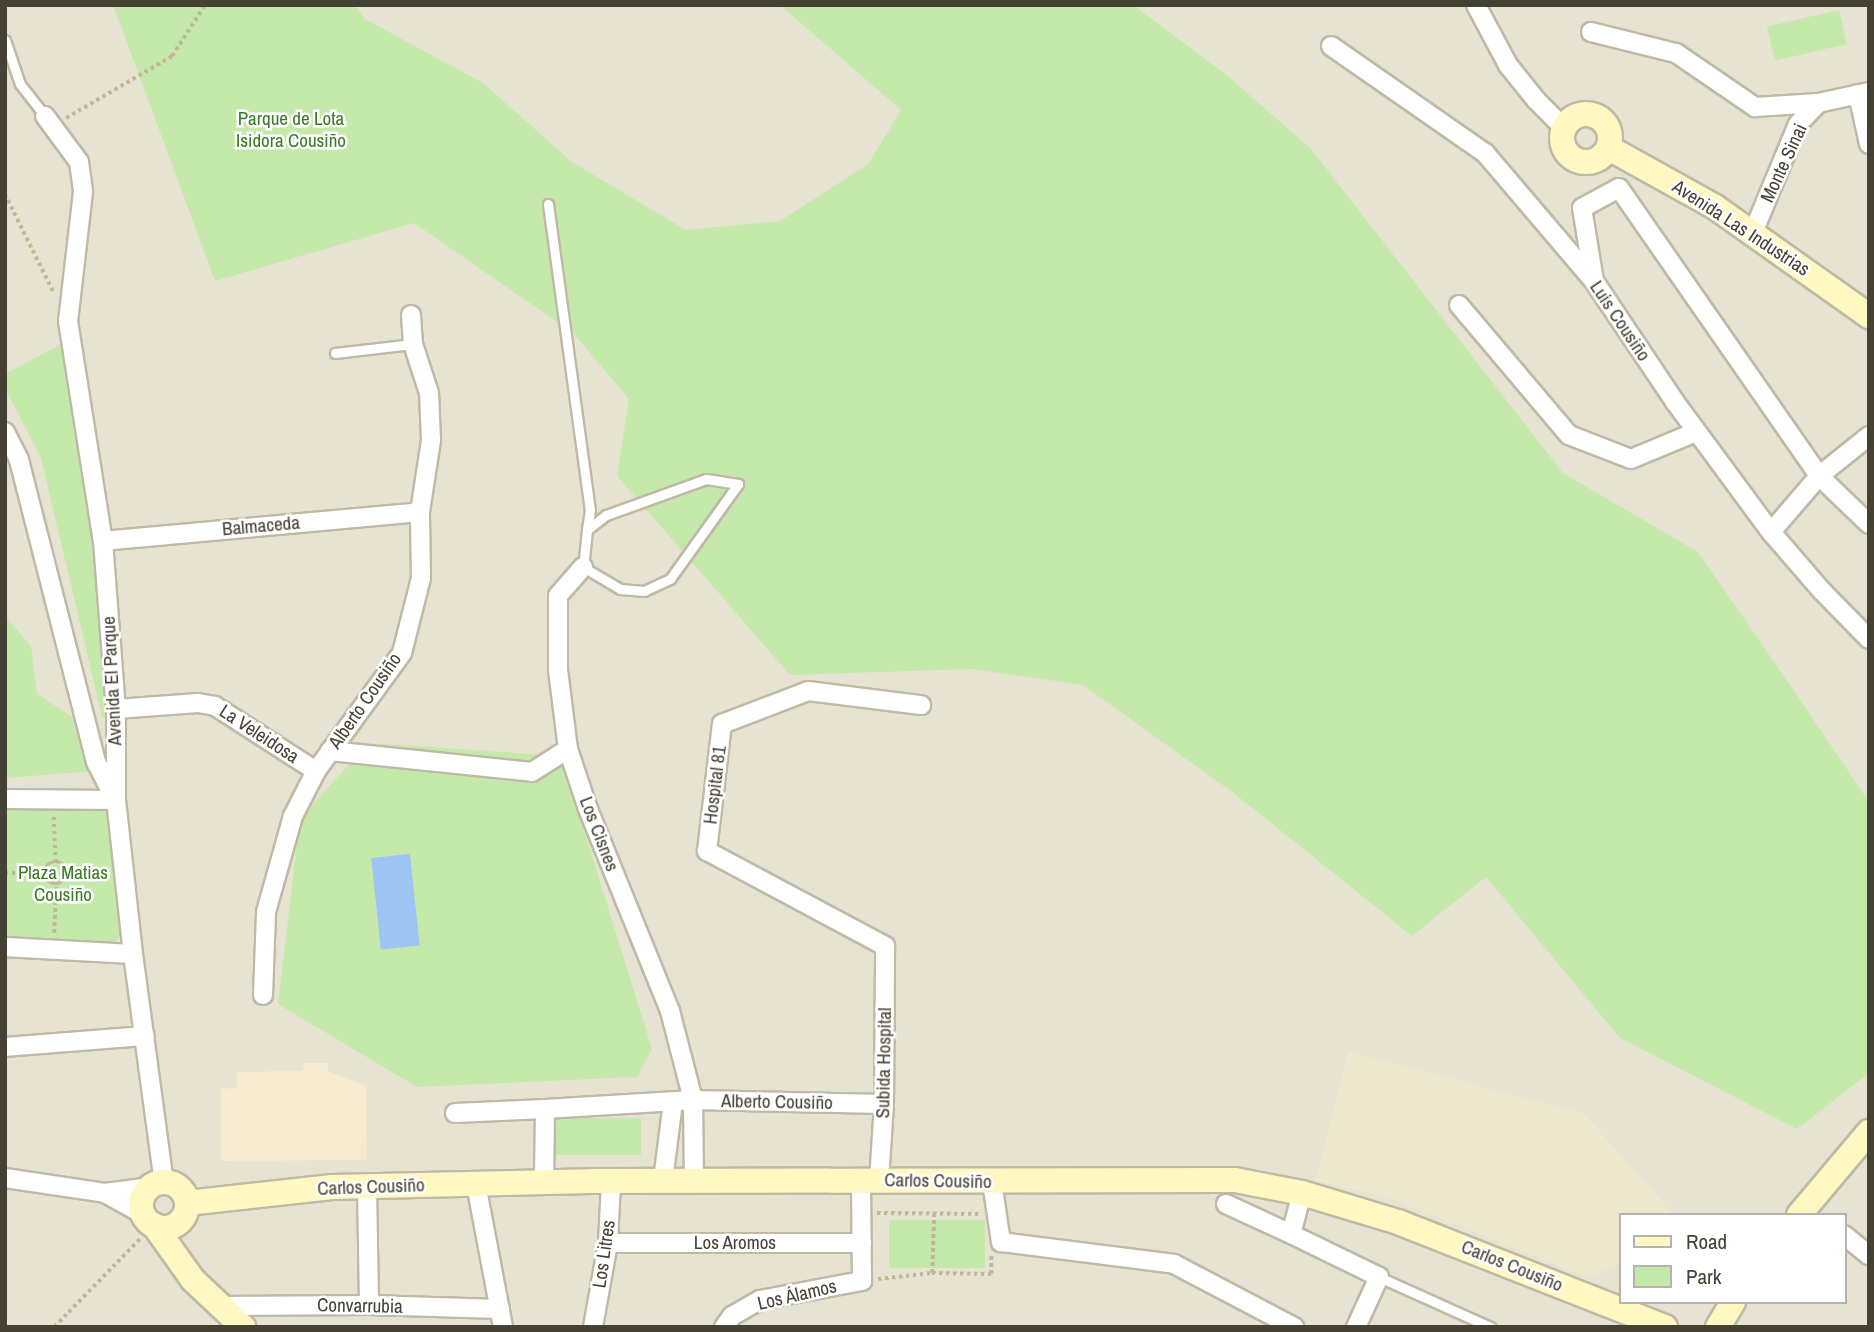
<!DOCTYPE html>
<meta charset="utf-8">
<style>
body{margin:0}
#map{position:relative;width:1874px;height:1332px;overflow:hidden;background:#f3f0e4;font-family:"Archivo Narrow",sans-serif}
div>[style]{position:absolute}
.residential>*{inset:0;background:#e7e3d2}
.commercial>*{inset:0;background:#f6ebce}
.education>*{inset:0;background:#ede8cd}
.green>*{inset:0;background:#c5e9ab;transform-origin:0 0}
.parking>*{inset:0;background:#e3e1dd}
.water>*{inset:0;background:#9dc4f3;transform-origin:0 0}
.path>*{height:3.5px;margin-top:-1.75px;transform-origin:0;background:repeating-linear-gradient(90deg,#c1b897 0 3.5px,transparent 0 7px)}
.path>.ring{margin:-1.75px;padding:0;box-sizing:content-box;background:none;border:3.5px solid #c1b897;border-radius:50%}
.roads{filter:drop-shadow(2px 0 #bfb9a6) drop-shadow(-2px 0 #bfb9a6) drop-shadow(0 2px #bfb9a6) drop-shadow(0 -2px #bfb9a6)}
.lane>*{height:9px;margin:-4.5px;padding:0 4.5px;transform-origin:4.5px;border-radius:4.5px;background:#fff}
.street>*{height:18px;margin:-9px;padding:0 9px;transform-origin:9px;border-radius:9px;background:#fff}
.secondary>*{height:24px;margin:-12px;padding:0 12px;transform-origin:12px;border-radius:12px;background:#fff8c2}
.secondary>.ring{margin:-12px;padding:0;box-sizing:content-box;background:none;border:24px solid #fff8c2;border-radius:50%}
span{translate:-50% -50%;white-space:nowrap;text-align:center;line-height:1.15;-webkit-text-stroke:5px #fff;paint-order:stroke}
.park-label{font-size:19px;color:#3a7925}
.street-label{font-size:19px;color:#454134}
.frame{position:absolute;inset:0;border:7px solid #454134;pointer-events:none}
.legend{position:absolute;left:1619px;top:1213px;width:228px;height:91px;box-sizing:border-box;background:#fff;border:2px solid #b5b3ae;margin:0;padding:9px 12px;list-style:none;font-size:21px;color:#454134}
.legend li{display:flex;align-items:center;gap:14px;height:35px}
.legend b{width:35px;border:2px solid #b5b3ae}
</style>
<div id="map">
<div class="residential">
<i style="clip-path:polygon(evenodd,5px 5px,1869px 5px,1869px 1327px,5px 1327px,5px 5px,1620px 1215px,1844px 1215px,1844px 1302px,1620px 1302px,1620px 1215px)"></i>
</div>
<div class="commercial">
<i style="clip-path:polygon(304px 1063px,328px 1063px,328px 1071px,366px 1086px,367px 1160px,221px 1161px,221px 1089px,237px 1088px,237px 1072px,303px 1071px)"></i>
</div>
<div class="education">
<i style="clip-path:polygon(1349px 1052px,1583px 1113px,1674px 1215px,1620px 1215px,1620px 1264px,1587px 1277px,1389px 1198px,1315px 1180px)"></i>
</div>
<div class="green">
<i style="clip-path:polygon(113px 5px,354px 5px,365px 19px,483px 83px,572px 162px,686px 230px,780px 221px,868px 164px,901px 110px,780px 5px,1133px 5px,1229px 77px,1311px 149px,1563px 473px,1698px 552px,1799px 698px,1869px 802px,1869px 1073px,1797px 1129px,1620px 1038px,1486px 877px,1412px 936px,1235px 794px,1083px 685px,972px 669px,790px 675px,617px 476px,629px 399px,573px 333px,414px 223px,215px 281px)"></i>
<i style="left:1839px;top:10px;width:35px;height:74px;rotate:77deg"></i>
<i style="clip-path:polygon(65px 342px,88px 475px,108px 717px,102px 717px,41px 458px,5px 388px,5px 374px)"></i>
<i style="clip-path:polygon(5px 616px,31px 646px,37px 694px,79px 721px,96px 771px,5px 778px)"></i>
<i style="clip-path:polygon(368px 743px,561px 756px,652px 1049px,637px 1077px,417px 1087px,278px 1004px,300px 819px)"></i>
<i style="clip-path:polygon(101px 806px,111px 818px,127px 929px,116px 942px,5px 939px,5px 807px)"></i>
<i style="left:542px;top:1118px;width:99px;height:37px"></i>
<i style="left:889px;top:1220px;width:96px;height:48px"></i>
</div>
<div class="parking">
<i style="clip-path:polygon(66px 783px,66px 790px,5px 791px,5px 785px)"></i>
</div>
<div class="water">
<i style="left:410px;top:854px;width:92px;height:39px;rotate:84deg"></i>
</div>
<div class="path">
<i style="left:66px;top:118px;width:123px;rotate:-30.3deg"></i>
<i style="left:172px;top:56px;width:61px;rotate:-57.1deg"></i>
<i style="left:5px;top:194px;width:110px;rotate:63.7deg"></i>
<i style="left:54px;top:817px;width:47px;rotate:87.6deg"></i>
<i class="ring" style="left:45px;top:862px;width:18.5px;height:18.5px"></i>
<i style="left:5px;top:873px;width:39px"></i>
<i style="left:67px;top:873px;width:40px;rotate:1.4deg"></i>
<i style="left:54px;top:933px;width:50px;rotate:-87.7deg"></i>
<i style="left:877px;top:1213px;width:104px;rotate:0.6deg"></i>
<i style="left:932px;top:1273px;width:60px;rotate:-88.1deg"></i>
<i style="left:878px;top:1279px;width:54px;rotate:-6.3deg"></i>
<i style="left:932px;top:1273px;width:59px;rotate:1deg"></i>
<i style="left:991px;top:1274px;width:19px;rotate:-90deg"></i>
<i style="left:54px;top:1327px;width:123px;rotate:-45.7deg"></i>
</div>
<div class="roads">
<div class="lane">
<i style="left:5px;top:40px;width:46px;rotate:71.2deg"></i>
<i style="left:20px;top:84px;width:41px;rotate:52deg"></i>
<i style="left:548px;top:204px;width:309px;rotate:82.2deg"></i>
<i style="left:590px;top:510px;width:20px;rotate:99deg"></i>
<i style="left:587px;top:530px;width:37px;rotate:96deg"></i>
<i style="left:583px;top:567px;width:43px;rotate:30.7deg"></i>
<i style="left:620px;top:589px;width:24px;rotate:5deg"></i>
<i style="left:644px;top:591px;width:29px;rotate:-25deg"></i>
<i style="left:670px;top:579px;width:117px;rotate:-54.4deg"></i>
<i style="left:738px;top:484px;width:32px;rotate:-171deg"></i>
<i style="left:706px;top:479px;width:106px;rotate:160.2deg"></i>
<i style="left:606px;top:515px;width:24px;rotate:142deg"></i>
<i style="left:335px;top:353px;width:79px;rotate:-6.6deg"></i>
<i style="left:1379px;top:1277px;width:122px;rotate:24.2deg"></i>
</div>
<div class="street">
<i style="left:1476px;top:5px;width:68px;rotate:61.9deg"></i>
<i style="left:1508px;top:65px;width:45px;rotate:51.3deg"></i>
<i style="left:1536px;top:100px;width:40px;rotate:45deg"></i>
<i style="left:1591px;top:32px;width:88px;rotate:13.9deg"></i>
<i style="left:1676px;top:53px;width:96px;rotate:34.4deg"></i>
<i style="left:1755px;top:107px;width:63px;rotate:-3.6deg"></i>
<i style="left:1818px;top:103px;width:52px;rotate:-12.2deg"></i>
<i style="left:1331px;top:46px;width:188px;rotate:34.8deg"></i>
<i style="left:1485px;top:153px;width:168px;rotate:49.6deg"></i>
<i style="left:1594px;top:281px;width:146px;rotate:56.2deg"></i>
<i style="left:1675px;top:402px;width:162px;rotate:53.6deg"></i>
<i style="left:1771px;top:532px;width:78px;rotate:49.2deg"></i>
<i style="left:1822px;top:591px;width:67px;rotate:45.6deg"></i>
<i style="left:1858px;top:94px;width:51px;rotate:77.6deg"></i>
<i style="left:45px;top:116px;width:57px;rotate:53.5deg"></i>
<i style="left:79px;top:162px;width:30px;rotate:82deg"></i>
<i style="left:83px;top:192px;width:130px;rotate:96.6deg"></i>
<i style="left:68px;top:321px;width:223px;rotate:81deg"></i>
<i style="left:103px;top:541px;width:169px;rotate:85.6deg"></i>
<i style="left:116px;top:709px;width:91px;rotate:90deg"></i>
<i style="left:116px;top:800px;width:155px;rotate:83.7deg"></i>
<i style="left:133px;top:954px;width:230px;rotate:82.3deg"></i>
<i style="left:1752px;top:235px;width:120px;rotate:-67.5deg"></i>
<i style="left:1798px;top:124px;width:29px;rotate:-46deg"></i>
<i style="left:1594px;top:281px;width:74px;rotate:-99.3deg"></i>
<i style="left:1582px;top:208px;width:42px;rotate:-28.4deg"></i>
<i style="left:1619px;top:188px;width:351px;rotate:55.2deg"></i>
<i style="left:1819px;top:476px;width:69px;rotate:43.8deg"></i>
<i style="left:1459px;top:305px;width:170px;rotate:49.8deg"></i>
<i style="left:1569px;top:435px;width:66px;rotate:21.2deg"></i>
<i style="left:1631px;top:459px;width:70px;rotate:-22.6deg"></i>
<i style="left:5px;top:432px;width:31px;rotate:63deg"></i>
<i style="left:19px;top:460px;width:312px;rotate:75.7deg"></i>
<i style="left:96px;top:762px;width:39px;rotate:63deg"></i>
<i style="left:1771px;top:532px;width:74px;rotate:-49.4deg"></i>
<i style="left:1819px;top:476px;width:64px;rotate:-38.7deg"></i>
<i style="left:103px;top:541px;width:318px;rotate:-5.2deg"></i>
<i style="left:583px;top:567px;width:38px;rotate:131deg"></i>
<i style="left:558px;top:596px;width:74px;rotate:90deg"></i>
<i style="left:558px;top:670px;width:80px;rotate:82.8deg"></i>
<i style="left:568px;top:749px;width:63px;rotate:71.6deg"></i>
<i style="left:588px;top:809px;width:218px;rotate:67.9deg"></i>
<i style="left:670px;top:1011px;width:92px;rotate:75.5deg"></i>
<i style="left:693px;top:1100px;width:80px;rotate:89.3deg"></i>
<i style="left:116px;top:709px;width:82px;rotate:-4.2deg"></i>
<i style="left:198px;top:703px;width:17px;rotate:10deg"></i>
<i style="left:215px;top:706px;width:120px;rotate:32.8deg"></i>
<i style="left:330px;top:751px;width:203px;rotate:5.9deg"></i>
<i style="left:532px;top:772px;width:43px;rotate:-32.6deg"></i>
<i style="left:5px;top:799px;width:111px;rotate:0.5deg"></i>
<i style="left:5px;top:947px;width:128px;rotate:3.1deg"></i>
<i style="left:263px;top:995px;width:83px;rotate:-87.9deg"></i>
<i style="left:266px;top:912px;width:100px;rotate:-74.3deg"></i>
<i style="left:293px;top:816px;width:51px;rotate:-62.9deg"></i>
<i style="left:316px;top:771px;width:146px;rotate:-53.9deg"></i>
<i style="left:402px;top:653px;width:77px;rotate:-75.8deg"></i>
<i style="left:421px;top:578px;width:66px;rotate:-90.9deg"></i>
<i style="left:420px;top:512px;width:73px;rotate:-81.3deg"></i>
<i style="left:431px;top:440px;width:47px;rotate:-92.4deg"></i>
<i style="left:429px;top:393px;width:52px;rotate:-108.1deg"></i>
<i style="left:413px;top:344px;width:29px;rotate:-94deg"></i>
<i style="left:5px;top:1047px;width:140px;rotate:-4.5deg"></i>
<i style="left:455px;top:1113px;width:90px;rotate:-2.5deg"></i>
<i style="left:5px;top:1178px;width:101px;rotate:8.5deg"></i>
<i style="left:105px;top:1193px;width:45px;rotate:-7.6deg"></i>
<i style="left:663px;top:1180px;width:79px;rotate:-82.7deg"></i>
<i style="left:879px;top:1181px;width:77px;rotate:-86.3deg"></i>
<i style="left:884px;top:1104px;width:158px;rotate:-89.6deg"></i>
<i style="left:885px;top:946px;width:202px;rotate:-151.9deg"></i>
<i style="left:707px;top:851px;width:128px;rotate:-83.3deg"></i>
<i style="left:722px;top:724px;width:92px;rotate:-21deg"></i>
<i style="left:808px;top:691px;width:114px;rotate:7.1deg"></i>
<i style="left:544px;top:1182px;width:73px;rotate:-89.2deg"></i>
<i style="left:545px;top:1109px;width:148px;rotate:-3.5deg"></i>
<i style="left:693px;top:1100px;width:191px;rotate:1.2deg"></i>
<i style="left:992px;top:1182px;width:61px;rotate:81.5deg"></i>
<i style="left:1001px;top:1242px;width:174px;rotate:7.2deg"></i>
<i style="left:1174px;top:1264px;width:136px;rotate:27.7deg"></i>
<i style="left:476px;top:1184px;width:146px;rotate:79.3deg"></i>
<i style="left:367px;top:1187px;width:118px;rotate:89deg"></i>
<i style="left:105px;top:1193px;width:43px;rotate:28.9deg"></i>
<i style="left:1302px;top:1193px;width:42px;rotate:105deg"></i>
<i style="left:1291px;top:1234px;width:98px;rotate:26deg"></i>
<i style="left:1379px;top:1277px;width:55px;rotate:114.7deg"></i>
<i style="left:1226px;top:1204px;width:72px;rotate:24.8deg"></i>
<i style="left:1844px;top:1235px;width:32px;rotate:39deg"></i>
<i style="left:608px;top:1243px;width:254px"></i>
<i style="left:220px;top:1306px;width:149px;rotate:-0.4deg"></i>
<i style="left:369px;top:1305px;width:131px;rotate:1.7deg"></i>
<i style="left:593px;top:1327px;width:85px;rotate:-79.9deg"></i>
<i style="left:608px;top:1243px;width:62px;rotate:-87.2deg"></i>
<i style="left:724px;top:1327px;width:14px;rotate:-54deg"></i>
<i style="left:732px;top:1316px;width:32px;rotate:-30deg"></i>
<i style="left:760px;top:1300px;width:104px;rotate:-10.6deg"></i>
<i style="left:862px;top:1281px;width:100px;rotate:-90.6deg"></i>
</div>
<div class="secondary">
<i class="ring" style="left:1562px;top:114px;width:24px;height:24px"></i>
<i style="left:1609px;top:148px;width:121px;rotate:29.1deg"></i>
<i style="left:1715px;top:207px;width:189px;rotate:35.3deg"></i>
<i class="ring" style="left:141px;top:1182px;width:22px;height:22px"></i>
<i style="left:187px;top:1203px;width:146px;rotate:-6.3deg"></i>
<i style="left:332px;top:1187px;width:259px;rotate:-1.3deg"></i>
<i style="left:591px;top:1181px;width:644px;rotate:-0.09deg"></i>
<i style="left:1235px;top:1180px;width:68px;rotate:11deg"></i>
<i style="left:1302px;top:1193px;width:100px;rotate:16.8deg"></i>
<i style="left:1398px;top:1222px;width:287px;rotate:21.5deg"></i>
<i style="left:1799px;top:1215px;width:109px;rotate:-49.9deg"></i>
<i style="left:154px;top:1225px;width:67px;rotate:54.7deg"></i>
<i style="left:193px;top:1280px;width:69px;rotate:43.2deg"></i>
<i style="left:1718px;top:1327px;width:29px;rotate:-59deg"></i>
</div>
</div>
<div class="park-label">
<span style="left:291px;top:130px">Parque de Lota<br>Isidora Cousiño</span>
<span style="left:63px;top:884px">Plaza Matias<br>Cousiño</span>
</div>
<div class="street-label">
<span style="left:1784px;top:163px;rotate:-65deg">Monte Sinai</span>
<span style="left:1741px;top:228px;rotate:33deg">Avenida Las Industrias</span>
<span style="left:1620px;top:321px;rotate:56deg">Luis Cousiño</span>
<span style="left:261px;top:526px;rotate:-5deg">Balmaceda</span>
<span style="left:112px;top:681px;rotate:-93deg">Avenida El Parque</span>
<span style="left:365px;top:701px;rotate:-55deg">Alberto Cousiño</span>
<span style="left:259px;top:734px;rotate:33deg">La Veleidosa</span>
<span style="left:715px;top:785px;rotate:-83deg">Hospital 81</span>
<span style="left:599px;top:834px;rotate:69deg">Los Cisnes</span>
<span style="left:884px;top:1063px;rotate:-89deg">Subida Hospital</span>
<span style="left:777px;top:1102px;rotate:1deg">Alberto Cousiño</span>
<span style="left:938px;top:1181px;rotate:1deg">Carlos Cousiño</span>
<span style="left:371px;top:1187px;rotate:-2deg">Carlos Cousiño</span>
<span style="left:735px;top:1243px">Los Aromos</span>
<span style="left:604px;top:1254px;rotate:-82deg">Los Litres</span>
<span style="left:1512px;top:1266px;rotate:22deg">Carlos Cousiño</span>
<span style="left:797px;top:1295px;rotate:-13deg">Los Álamos</span>
<span style="left:360px;top:1306px;rotate:1deg">Convarrubia</span>
</div>
<div class="frame"></div>
<ul class="legend">
<li><b style="height:9px;background:#fff8c2"></b>Road</li>
<li><b style="height:19px;background:#c5e9ab"></b>Park</li>
</ul>
</div>
